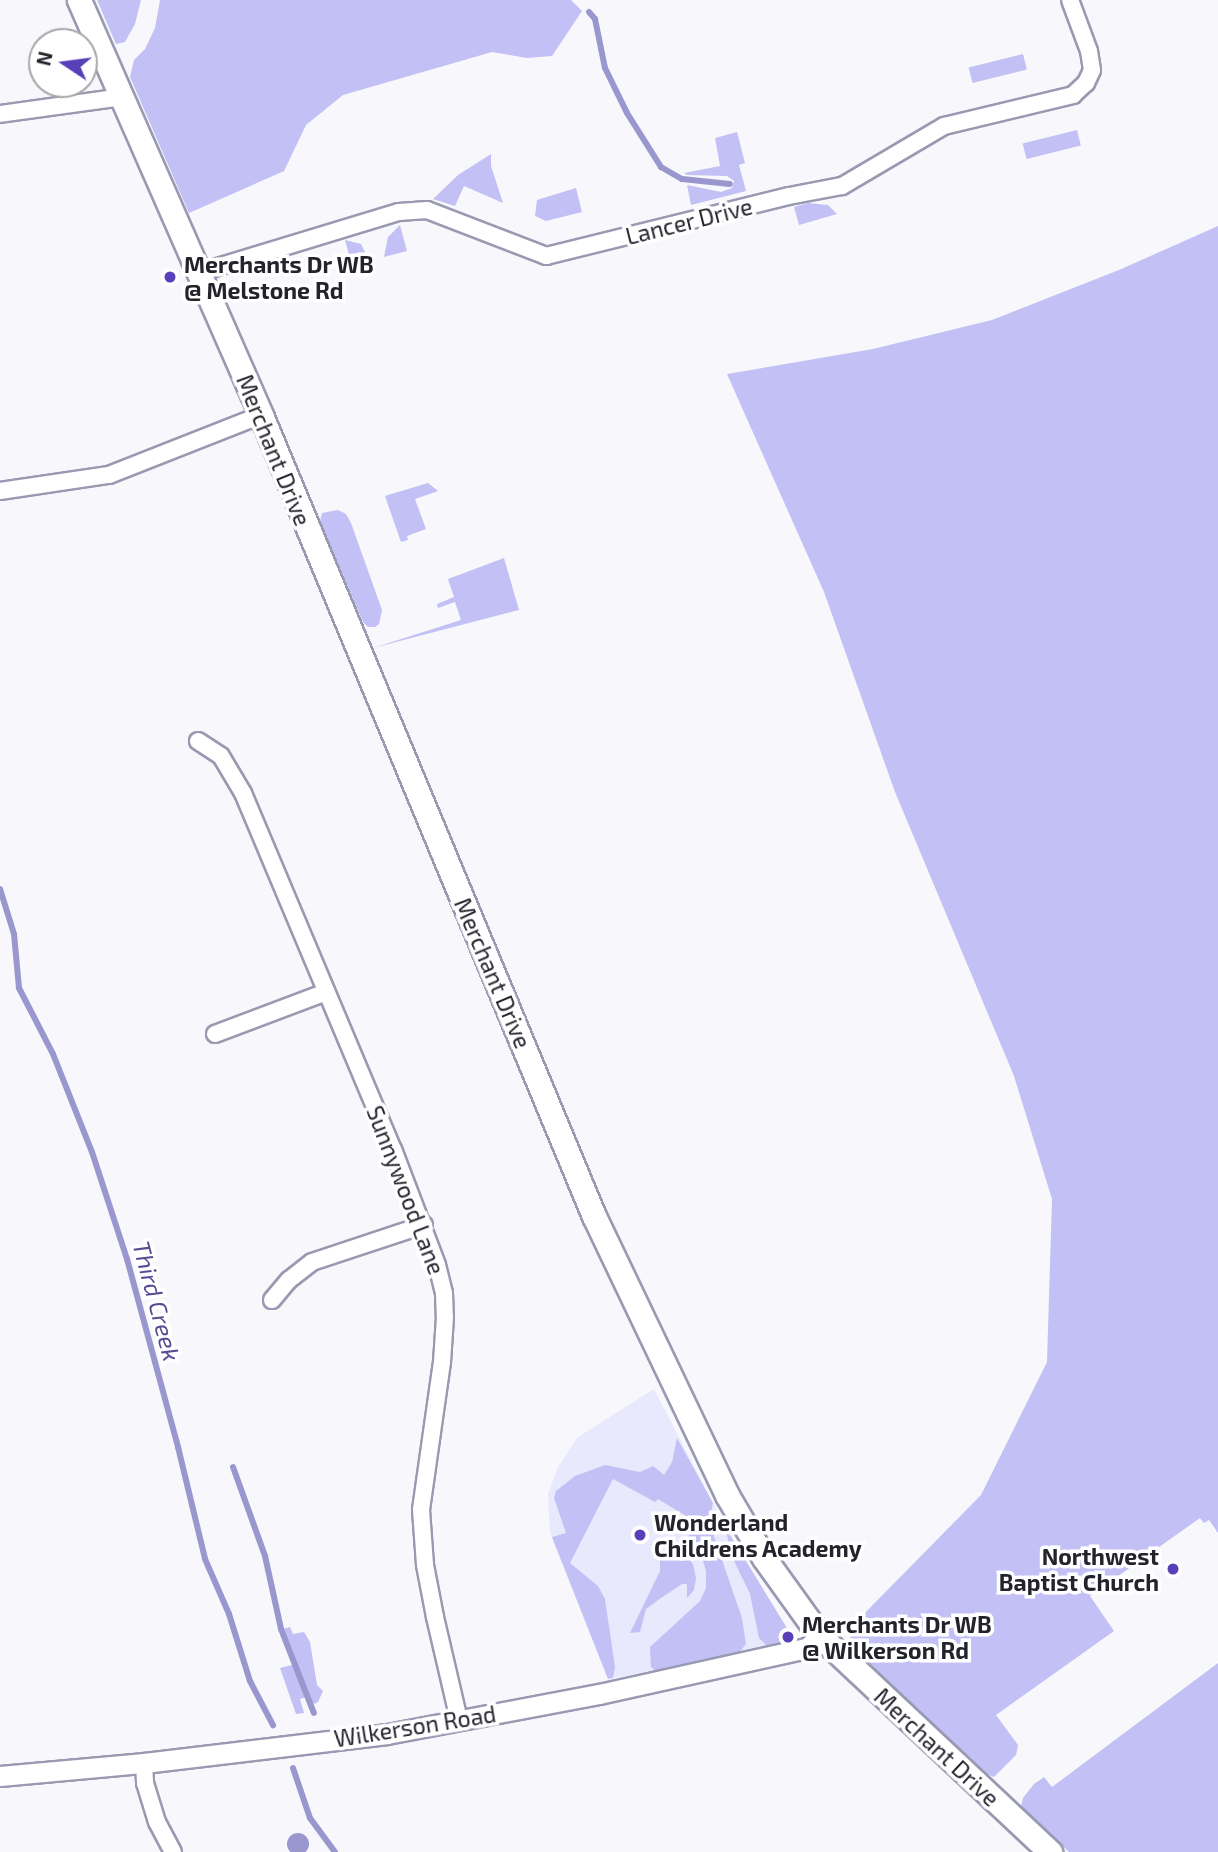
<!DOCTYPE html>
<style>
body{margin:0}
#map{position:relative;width:1218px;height:1852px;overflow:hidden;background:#f7f7fc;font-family:"Exo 2",sans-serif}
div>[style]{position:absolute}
.built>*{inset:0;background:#e9e9fe}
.green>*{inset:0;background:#c2c0f4;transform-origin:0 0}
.water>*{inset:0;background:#9a97cf}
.round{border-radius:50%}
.stream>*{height:6px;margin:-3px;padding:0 3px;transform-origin:3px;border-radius:3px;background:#9a97cf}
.roads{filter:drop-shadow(2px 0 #9999b1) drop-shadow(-2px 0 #9999b1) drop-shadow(0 2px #9999b1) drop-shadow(0 -2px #9999b1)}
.minor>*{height:16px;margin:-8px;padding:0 8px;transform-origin:8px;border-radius:8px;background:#fff}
.tertiary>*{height:19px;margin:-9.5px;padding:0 9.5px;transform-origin:9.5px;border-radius:9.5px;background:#fff}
.secondary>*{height:23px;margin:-11.5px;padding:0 11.5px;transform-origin:11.5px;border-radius:11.5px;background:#fff}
.dots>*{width:19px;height:19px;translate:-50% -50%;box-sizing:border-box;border:4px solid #fff;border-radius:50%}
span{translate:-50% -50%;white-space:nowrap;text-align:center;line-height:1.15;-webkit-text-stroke:7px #fff;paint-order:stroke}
.street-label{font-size:23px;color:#23232c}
.poi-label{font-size:23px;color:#23232c;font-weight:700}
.left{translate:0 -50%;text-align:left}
.right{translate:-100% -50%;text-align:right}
.water-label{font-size:24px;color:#544c92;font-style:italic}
.north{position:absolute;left:28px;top:28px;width:70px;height:70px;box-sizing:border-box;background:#fff;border:2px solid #a7a7ab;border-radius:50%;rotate:283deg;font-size:19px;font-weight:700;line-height:28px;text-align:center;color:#23232c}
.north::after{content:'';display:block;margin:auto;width:24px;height:32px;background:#5740b8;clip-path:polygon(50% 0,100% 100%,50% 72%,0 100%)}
</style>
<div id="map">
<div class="built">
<i style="clip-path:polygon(654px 1389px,739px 1553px,793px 1638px,777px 1646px,608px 1679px,550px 1533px,548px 1494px,558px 1467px,578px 1437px)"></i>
</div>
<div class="green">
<i style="clip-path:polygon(97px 0,141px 0,135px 24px,125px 42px,116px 44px)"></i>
<i style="clip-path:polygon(160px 0,571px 0,582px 11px,552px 56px,527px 58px,492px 52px,343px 95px,306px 125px,284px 171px,189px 213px,130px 77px,134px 60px,145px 49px,155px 28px)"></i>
<i style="left:1023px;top:54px;width:16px;height:56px;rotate:76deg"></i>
<i style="left:1077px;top:130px;width:16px;height:56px;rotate:76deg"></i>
<i style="clip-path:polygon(737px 132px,745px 163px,739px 165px,746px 191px,691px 205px,687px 185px,721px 192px,732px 188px,734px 181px,727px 176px,687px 175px,684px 173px,720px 166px,715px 138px)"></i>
<i style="clip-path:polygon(491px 154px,491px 166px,503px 203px,464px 186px,455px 206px,433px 199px,458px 175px)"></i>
<i style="clip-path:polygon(576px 188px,582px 212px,546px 221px,535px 216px,537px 200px)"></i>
<i style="clip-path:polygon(808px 203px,828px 205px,837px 214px,799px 225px,794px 207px)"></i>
<i style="clip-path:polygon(400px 225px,407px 251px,384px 257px,388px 237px)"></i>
<i style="clip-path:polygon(1218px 226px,1218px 1533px,1209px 1520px,1204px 1523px,1200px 1518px,1090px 1596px,1114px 1631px,996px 1715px,1018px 1745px,1016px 1755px,994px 1777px,982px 1772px,853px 1649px,850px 1640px,854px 1624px,981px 1495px,1047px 1362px,1052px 1199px,1014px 1076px,895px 792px,824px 592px,727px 374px,873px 349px,992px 320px,1119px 270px)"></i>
<i style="clip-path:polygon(345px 240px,361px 244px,369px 261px,352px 266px)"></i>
<i style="clip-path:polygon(428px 483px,438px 491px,415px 499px,426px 529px,407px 536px,408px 540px,401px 542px,385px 496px)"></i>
<i style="clip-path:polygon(338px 510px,346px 514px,351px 523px,382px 610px,379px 624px,375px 627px,368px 627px,363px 622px,320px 521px,322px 513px)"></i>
<i style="clip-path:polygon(504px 558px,519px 610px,373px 648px,461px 620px,455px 602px,438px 608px,437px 604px,454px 597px,448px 579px)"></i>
<i style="clip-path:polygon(677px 1438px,713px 1503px,709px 1522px,742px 1618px,746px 1644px,738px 1654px,656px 1671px,651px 1667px,650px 1647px,700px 1601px,706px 1588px,706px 1571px,701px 1554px,687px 1539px,693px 1527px,686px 1516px,658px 1499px,655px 1502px,613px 1479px,570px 1563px,598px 1586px,605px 1599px,615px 1667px,613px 1678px,608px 1679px,552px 1537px,566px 1533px,554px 1498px,556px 1491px,575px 1476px,605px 1465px,640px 1472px,653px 1466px,664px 1475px,672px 1462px)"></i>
<i style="clip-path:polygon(724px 1525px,793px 1638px,787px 1641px,769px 1648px,759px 1638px,750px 1594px,735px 1563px)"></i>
<i style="clip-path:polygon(673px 1553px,686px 1556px,693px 1564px,696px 1578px,694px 1590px,687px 1598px,687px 1584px,682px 1584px,661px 1598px,646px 1609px,640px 1632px,630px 1633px,660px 1571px,660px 1555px)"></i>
<i style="clip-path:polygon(290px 1627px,293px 1634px,304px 1632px,310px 1642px,317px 1685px,323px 1691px,318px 1702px,314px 1704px,307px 1697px,300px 1699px,304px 1713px,296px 1714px,280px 1668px,296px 1664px,283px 1629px)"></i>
<i style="clip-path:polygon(1218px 1663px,1218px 1852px,1069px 1852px,1021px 1807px,1023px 1798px,1034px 1784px,1044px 1777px,1052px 1787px)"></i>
</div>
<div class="water">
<i class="round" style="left:287px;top:1833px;width:22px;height:22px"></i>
</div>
<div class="stream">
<i style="left:589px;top:12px;width:9px;rotate:49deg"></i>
<i style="left:595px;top:19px;width:50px;rotate:78.5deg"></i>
<i style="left:605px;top:68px;width:50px;rotate:63.9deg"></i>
<i style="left:627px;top:113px;width:64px;rotate:57.8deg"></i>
<i style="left:661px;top:167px;width:24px;rotate:30deg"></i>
<i style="left:682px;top:179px;width:48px;rotate:5.9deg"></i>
<i style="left:0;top:889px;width:47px;rotate:72.7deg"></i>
<i style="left:14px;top:934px;width:54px;rotate:84.7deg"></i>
<i style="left:19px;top:988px;width:74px;rotate:62.7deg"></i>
<i style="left:53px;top:1054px;width:105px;rotate:68.3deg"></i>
<i style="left:92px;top:1152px;width:113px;rotate:71.9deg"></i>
<i style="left:127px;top:1259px;width:195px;rotate:74.8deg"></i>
<i style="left:178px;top:1447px;width:115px;rotate:76.4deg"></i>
<i style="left:205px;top:1559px;width:60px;rotate:66.4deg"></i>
<i style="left:229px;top:1614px;width:70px;rotate:72.6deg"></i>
<i style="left:250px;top:1681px;width:50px;rotate:62.4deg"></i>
<i style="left:233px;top:1467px;width:95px;rotate:70.2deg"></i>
<i style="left:265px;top:1556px;width:75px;rotate:77.6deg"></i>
<i style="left:281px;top:1629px;width:90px;rotate:68.6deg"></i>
<i style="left:293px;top:1768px;width:53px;rotate:71.2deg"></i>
<i style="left:310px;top:1818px;width:42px;rotate:53.7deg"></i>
</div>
<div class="roads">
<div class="minor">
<i style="left:0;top:114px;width:123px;rotate:-7.9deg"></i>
<i style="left:198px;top:273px;width:210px;rotate:-16.9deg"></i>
<i style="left:399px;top:212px;width:28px;rotate:-4deg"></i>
<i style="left:427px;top:210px;width:128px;rotate:21.1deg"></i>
<i style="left:546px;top:256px;width:250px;rotate:-13.9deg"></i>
<i style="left:789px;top:196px;width:54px;rotate:-10.7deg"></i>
<i style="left:842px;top:186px;width:118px;rotate:-30.5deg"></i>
<i style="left:944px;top:126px;width:133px;rotate:-13.5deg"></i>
<i style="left:1073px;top:95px;width:18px;rotate:-43deg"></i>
<i style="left:1086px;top:83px;width:14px;rotate:-65deg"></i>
<i style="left:1092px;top:70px;width:19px;rotate:-99deg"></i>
<i style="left:1089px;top:51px;width:54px;rotate:-110.4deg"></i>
<i style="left:0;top:491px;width:110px;rotate:-8.4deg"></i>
<i style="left:109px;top:475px;width:163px;rotate:-21.5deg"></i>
<i style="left:198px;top:741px;width:27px;rotate:33deg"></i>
<i style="left:221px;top:756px;width:43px;rotate:59.3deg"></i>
<i style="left:243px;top:793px;width:386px;rotate:67.2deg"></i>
<i style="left:393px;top:1149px;width:124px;rotate:69.2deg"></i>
<i style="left:437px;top:1265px;width:29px;rotate:76deg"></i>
<i style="left:444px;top:1293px;width:24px;rotate:88deg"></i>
<i style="left:445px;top:1317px;width:45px;rotate:93.8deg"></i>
<i style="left:442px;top:1362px;width:149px;rotate:98.1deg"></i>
<i style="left:421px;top:1510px;width:55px;rotate:85.8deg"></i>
<i style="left:425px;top:1565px;width:53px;rotate:79.1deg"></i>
<i style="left:435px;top:1617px;width:106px;rotate:76.9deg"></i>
<i style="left:215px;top:1034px;width:119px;rotate:-20.7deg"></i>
<i style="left:272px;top:1300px;width:26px;rotate:-50deg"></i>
<i style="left:289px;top:1280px;width:29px;rotate:-38deg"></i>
<i style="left:312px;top:1262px;width:118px;rotate:-18.3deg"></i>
<i style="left:144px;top:1763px;width:20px;rotate:87deg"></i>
<i style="left:145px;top:1783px;width:41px;rotate:72.9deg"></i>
<i style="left:157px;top:1822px;width:34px;rotate:62deg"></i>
</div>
<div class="tertiary">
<i style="left:0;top:1776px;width:145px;rotate:-5.2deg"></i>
<i style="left:144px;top:1763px;width:245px;rotate:-6.8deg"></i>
<i style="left:387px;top:1734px;width:216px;rotate:-10.7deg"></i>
<i style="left:599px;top:1694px;width:213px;rotate:-12.5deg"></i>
<i style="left:807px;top:1648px;width:18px;rotate:-43deg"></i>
</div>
<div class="secondary">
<i style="left:79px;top:0;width:453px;rotate:66.3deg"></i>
<i style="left:261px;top:415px;width:867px;rotate:67.43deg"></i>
<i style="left:594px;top:1216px;width:309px;rotate:64.5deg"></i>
<i style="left:727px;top:1495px;width:73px;rotate:59.6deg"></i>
<i style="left:764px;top:1558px;width:96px;rotate:54.3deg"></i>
<i style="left:820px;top:1636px;width:316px;rotate:43.2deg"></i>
</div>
</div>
<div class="dots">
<i style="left:170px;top:277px;background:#5740b8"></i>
<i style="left:640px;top:1535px;background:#5740b8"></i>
<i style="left:1173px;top:1569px;background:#5740b8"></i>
<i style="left:788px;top:1637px;background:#5740b8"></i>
</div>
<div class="street-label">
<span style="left:689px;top:221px;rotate:-14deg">Lancer Drive</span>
<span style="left:274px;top:450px;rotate:68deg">Merchant Drive</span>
<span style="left:493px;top:973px;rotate:67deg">Merchant Drive</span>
<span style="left:406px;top:1190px;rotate:69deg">Sunnywood Lane</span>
<span style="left:415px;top:1726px;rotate:-9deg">Wilkerson Road</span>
<span style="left:937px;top:1747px;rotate:43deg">Merchant Drive</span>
</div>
<div class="poi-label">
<span class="left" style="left:184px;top:277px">Merchants Dr WB<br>@ Melstone Rd</span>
<span class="left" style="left:654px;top:1535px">Wonderland<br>Childrens Academy</span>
<span class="right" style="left:1159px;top:1569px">Northwest<br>Baptist Church</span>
<span class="left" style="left:802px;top:1637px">Merchants Dr WB<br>@ Wilkerson Rd</span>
</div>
<div class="water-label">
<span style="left:157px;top:1301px;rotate:75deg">Third Creek</span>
</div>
<div class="north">N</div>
</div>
